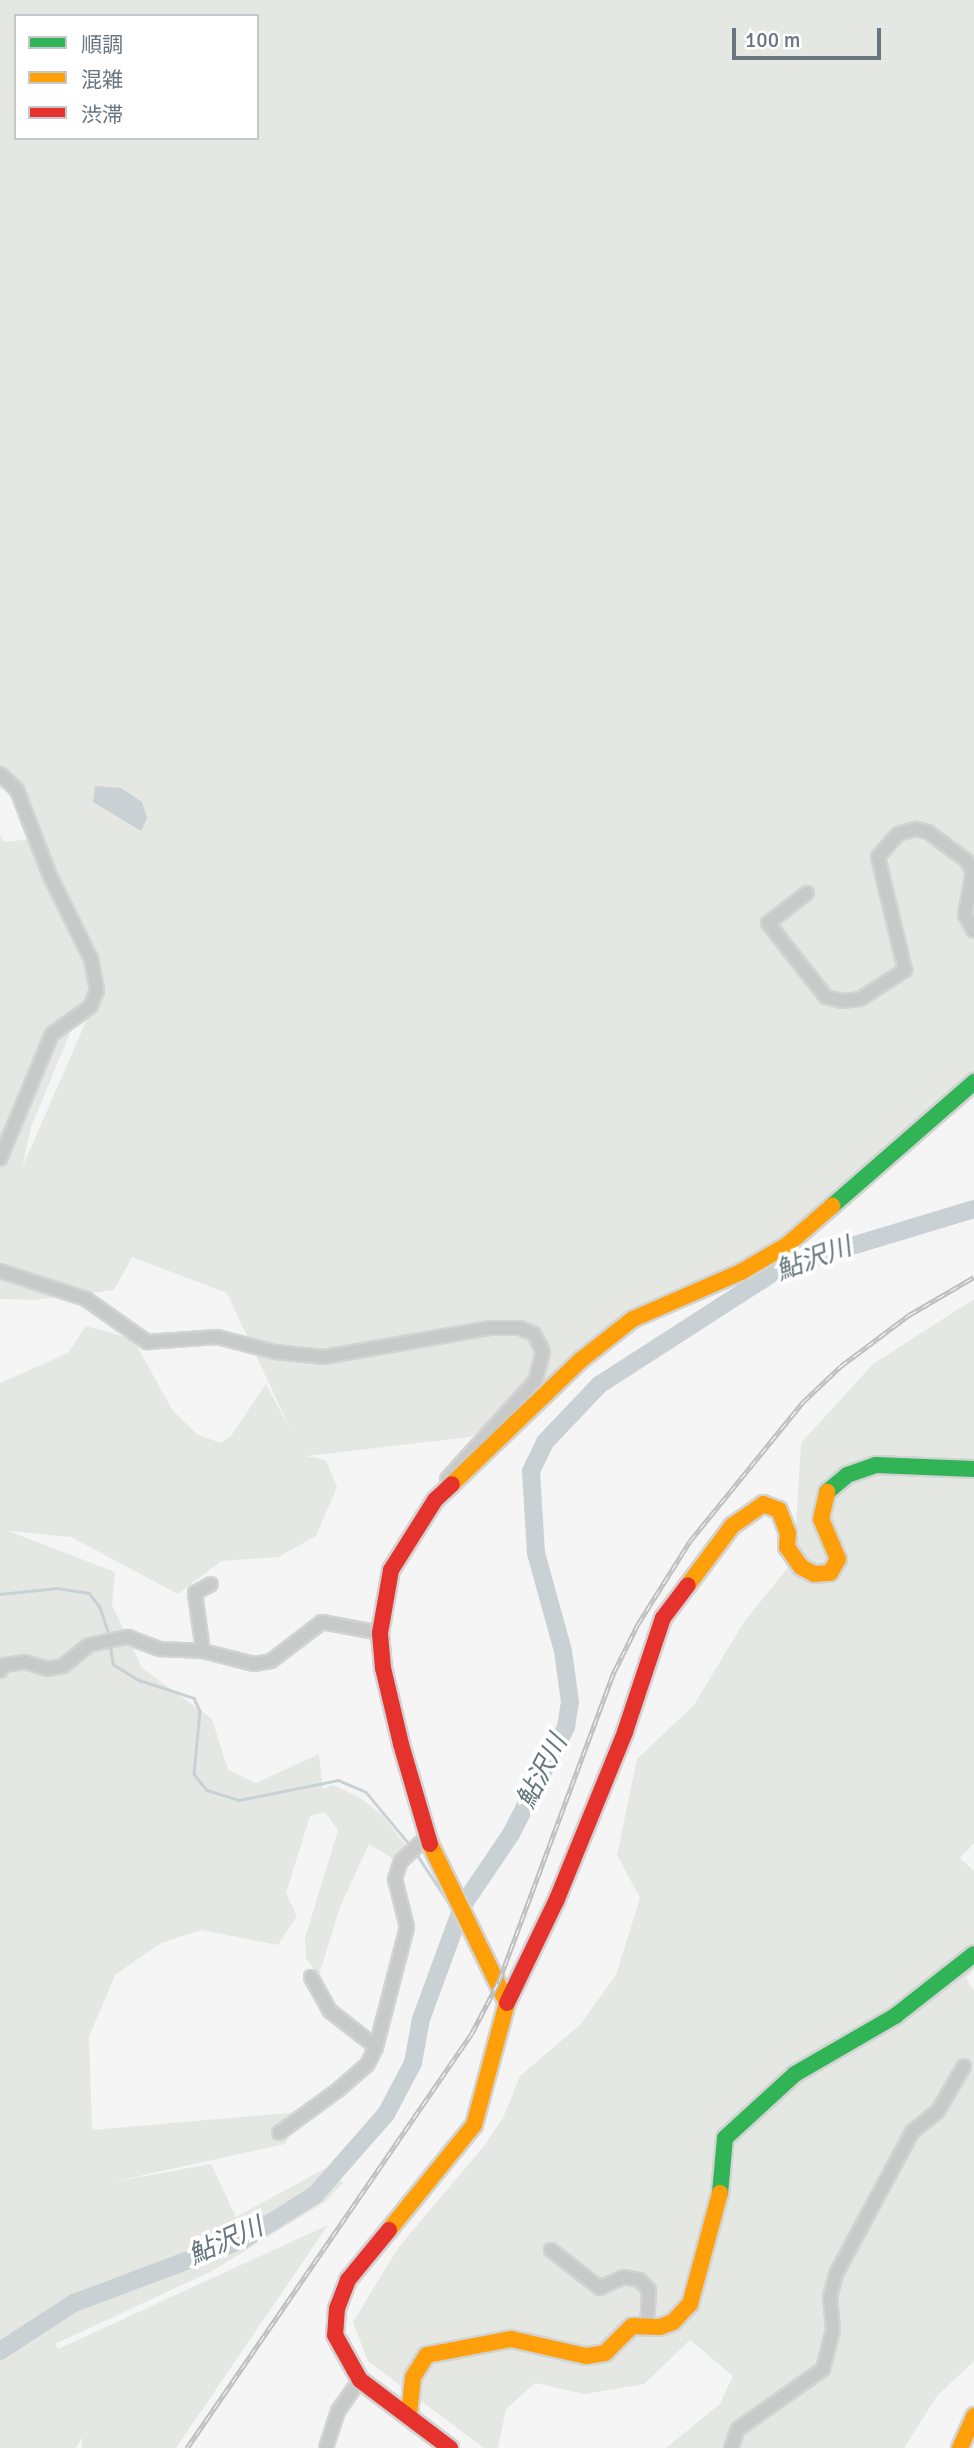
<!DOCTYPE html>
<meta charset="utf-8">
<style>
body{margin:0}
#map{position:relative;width:974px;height:2448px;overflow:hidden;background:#f5f5f5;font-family:Signika,"Noto Sans JP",sans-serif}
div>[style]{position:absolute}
.green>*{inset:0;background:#e4e7e2}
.water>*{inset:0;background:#cad1d4}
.stream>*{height:2.5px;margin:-1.25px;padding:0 1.25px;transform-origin:1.25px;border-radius:1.25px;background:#cad1d4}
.river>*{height:18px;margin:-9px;padding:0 9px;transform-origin:9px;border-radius:9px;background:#cad1d4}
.roads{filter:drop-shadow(2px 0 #d2d3d3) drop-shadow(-2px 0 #d2d3d3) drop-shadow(0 2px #d2d3d3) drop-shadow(0 -2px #d2d3d3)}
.street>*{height:12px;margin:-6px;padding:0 6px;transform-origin:6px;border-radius:6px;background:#c8caca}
.fast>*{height:16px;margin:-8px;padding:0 8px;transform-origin:8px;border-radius:8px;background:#30b455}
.slow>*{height:16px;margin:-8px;padding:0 8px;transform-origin:8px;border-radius:8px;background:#ff9f0a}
.jam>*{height:16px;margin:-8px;padding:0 8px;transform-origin:8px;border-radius:8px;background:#e5322d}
.rail>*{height:5px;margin-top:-2.5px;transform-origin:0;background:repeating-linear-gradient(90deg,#fff 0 8px,#bfbfc0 0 16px);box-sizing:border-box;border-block:2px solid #bfbfc0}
span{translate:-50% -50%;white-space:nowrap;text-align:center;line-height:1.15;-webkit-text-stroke:7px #fff;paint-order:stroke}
.water-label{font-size:26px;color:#65777e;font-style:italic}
.legend{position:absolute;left:14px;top:14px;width:245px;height:126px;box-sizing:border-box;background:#fff;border:2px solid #c3c8cd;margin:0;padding:9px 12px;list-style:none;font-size:21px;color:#697681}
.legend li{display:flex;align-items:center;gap:14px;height:35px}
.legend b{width:35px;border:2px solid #c3c8cd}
.scale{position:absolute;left:732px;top:28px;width:149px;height:32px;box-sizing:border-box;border:4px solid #697681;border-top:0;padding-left:9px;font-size:21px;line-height:24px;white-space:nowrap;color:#697681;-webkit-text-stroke:5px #fff;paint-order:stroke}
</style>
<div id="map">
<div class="green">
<i style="clip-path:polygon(evenodd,0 0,974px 0,974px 1084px,773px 1253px,651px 1311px,470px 1437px,306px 1456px,326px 1460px,337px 1487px,316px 1536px,278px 1557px,221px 1561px,178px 1594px,71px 1537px,8px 1531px,115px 1572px,112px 1605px,142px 1668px,212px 1719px,228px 1770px,256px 1783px,319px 1754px,323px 1789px,333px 1785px,359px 1797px,381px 1814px,407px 1847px,392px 1858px,369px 1844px,340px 1907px,319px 1975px,306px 1958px,305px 1938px,338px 1830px,325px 1812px,310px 1816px,286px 1893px,297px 1916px,278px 1945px,201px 1930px,161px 1943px,115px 1975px,89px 2037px,92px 2130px,300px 2112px,285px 2144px,107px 2183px,211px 2164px,236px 2217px,326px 2168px,343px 2183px,325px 2202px,212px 2271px,55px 2344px,58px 2349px,328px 2225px,176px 2448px,82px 2448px,82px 2437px,76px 2448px,0 2448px,0 1383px,68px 1353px,86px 1326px,133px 1339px,173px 1411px,198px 1435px,221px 1443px,231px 1436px,266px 1384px,292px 1433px,227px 1293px,132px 1257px,114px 1290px,35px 1300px,0 1299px,0 835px,4px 842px,33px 839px,25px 812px,0 774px,0 0,16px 16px,257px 16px,257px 138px,16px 138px,16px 16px,0 0,94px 1003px,22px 1168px,31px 1127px,77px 1016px,94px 1003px)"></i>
<i style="clip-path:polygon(974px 1299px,974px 1843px,960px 1858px,974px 1871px,974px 1969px,966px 1978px,974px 1991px,974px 2361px,937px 2396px,904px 2448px,666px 2448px,720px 2404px,733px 2376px,690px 2340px,644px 2384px,585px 2394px,535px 2383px,506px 2409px,498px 2448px,484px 2448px,368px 2361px,353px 2322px,398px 2248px,484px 2146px,503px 2118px,520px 2076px,580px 2025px,616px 1975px,640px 1898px,617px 1855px,637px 1759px,694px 1705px,744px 1622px,794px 1560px,801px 1443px,873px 1364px)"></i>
</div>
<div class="water">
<i style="clip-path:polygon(95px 786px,121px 788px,142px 802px,147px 818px,141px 831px,93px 802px)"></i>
</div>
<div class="stream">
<i style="left:0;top:1594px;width:57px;rotate:-6deg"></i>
<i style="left:57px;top:1588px;width:32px;rotate:9deg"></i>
<i style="left:89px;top:1593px;width:18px;rotate:52deg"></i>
<i style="left:100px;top:1607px;width:32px;rotate:72deg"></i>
<i style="left:110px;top:1644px;width:20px;rotate:81deg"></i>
<i style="left:113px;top:1664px;width:31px;rotate:32deg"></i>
<i style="left:139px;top:1680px;width:58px;rotate:18.1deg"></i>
<i style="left:194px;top:1698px;width:14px;rotate:65deg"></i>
<i style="left:200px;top:1711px;width:63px;rotate:95.4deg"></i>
<i style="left:194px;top:1774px;width:21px;rotate:51deg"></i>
<i style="left:207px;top:1790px;width:34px;rotate:17deg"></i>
<i style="left:239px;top:1800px;width:101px;rotate:-11.4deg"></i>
<i style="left:338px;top:1780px;width:30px;rotate:23deg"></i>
<i style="left:366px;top:1792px;width:69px;rotate:50.3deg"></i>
<i style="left:416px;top:1853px;width:64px;rotate:56.6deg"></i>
</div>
<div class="river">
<i style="left:0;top:2351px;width:88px;rotate:-33deg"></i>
<i style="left:74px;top:2303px;width:182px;rotate:-20.6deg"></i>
<i style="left:244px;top:2239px;width:84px;rotate:-31.8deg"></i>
<i style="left:315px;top:2195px;width:108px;rotate:-48.8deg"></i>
<i style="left:386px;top:2114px;width:58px;rotate:-62.1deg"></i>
<i style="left:413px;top:2063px;width:45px;rotate:-79.7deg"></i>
<i style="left:421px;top:2019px;width:121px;rotate:-69.8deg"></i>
<i style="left:463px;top:1905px;width:86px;rotate:-55.9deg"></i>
<i style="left:511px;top:1834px;width:120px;rotate:-62.8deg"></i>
<i style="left:566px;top:1727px;width:25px;rotate:-81deg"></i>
<i style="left:570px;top:1702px;width:51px;rotate:-97.8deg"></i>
<i style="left:563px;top:1651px;width:102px;rotate:-105.4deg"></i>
<i style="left:536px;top:1553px;width:82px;rotate:-93.5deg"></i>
<i style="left:531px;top:1471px;width:32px;rotate:-64deg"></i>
<i style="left:545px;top:1442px;width:79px;rotate:-46.5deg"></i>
<i style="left:599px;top:1385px;width:218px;rotate:-32.8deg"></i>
<i style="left:782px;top:1267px;width:201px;rotate:-16.8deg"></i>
</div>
<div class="roads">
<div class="street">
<i style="left:0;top:774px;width:23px;rotate:43deg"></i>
<i style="left:17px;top:790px;width:92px;rotate:69deg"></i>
<i style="left:50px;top:876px;width:93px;rotate:63.7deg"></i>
<i style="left:91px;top:959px;width:32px;rotate:79deg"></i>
<i style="left:97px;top:990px;width:17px;rotate:111deg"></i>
<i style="left:91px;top:1006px;width:48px;rotate:144.3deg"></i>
<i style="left:52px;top:1034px;width:135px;rotate:112.6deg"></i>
<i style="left:807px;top:893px;width:49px;rotate:142.4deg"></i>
<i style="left:768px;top:923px;width:94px;rotate:51.9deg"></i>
<i style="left:826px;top:997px;width:16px;rotate:14deg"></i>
<i style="left:842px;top:1001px;width:18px;rotate:-6deg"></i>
<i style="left:860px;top:999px;width:54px;rotate:-32.8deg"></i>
<i style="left:905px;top:970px;width:116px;rotate:-103.4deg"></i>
<i style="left:878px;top:857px;width:30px;rotate:-49deg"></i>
<i style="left:898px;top:834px;width:19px;rotate:-16deg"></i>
<i style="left:916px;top:829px;width:12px;rotate:14deg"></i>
<i style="left:928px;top:832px;width:47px;rotate:36.4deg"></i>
<i style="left:966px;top:860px;width:13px;rotate:58deg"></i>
<i style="left:973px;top:871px;width:45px;rotate:100.3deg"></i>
<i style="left:965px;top:915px;width:18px;rotate:61deg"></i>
<i style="left:0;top:1271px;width:90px;rotate:18deg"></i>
<i style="left:86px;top:1299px;width:75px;rotate:35.2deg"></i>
<i style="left:147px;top:1342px;width:70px;rotate:-4.1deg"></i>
<i style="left:217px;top:1337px;width:60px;rotate:14.5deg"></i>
<i style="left:275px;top:1352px;width:49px;rotate:5.8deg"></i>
<i style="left:324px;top:1357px;width:169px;rotate:-9.9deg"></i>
<i style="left:490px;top:1328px;width:30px"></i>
<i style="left:520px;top:1328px;width:15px;rotate:23deg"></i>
<i style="left:534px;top:1334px;width:20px;rotate:63deg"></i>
<i style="left:543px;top:1352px;width:30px;rotate:105deg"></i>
<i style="left:535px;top:1381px;width:132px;rotate:131.9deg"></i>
<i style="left:203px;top:1651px;width:59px;rotate:-97.9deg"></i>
<i style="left:195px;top:1593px;width:18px;rotate:-29deg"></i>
<i style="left:0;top:1671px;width:7px;rotate:-56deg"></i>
<i style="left:4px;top:1665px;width:21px;rotate:-8deg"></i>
<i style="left:25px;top:1662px;width:24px;rotate:17deg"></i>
<i style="left:48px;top:1669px;width:15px;rotate:-11deg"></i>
<i style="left:63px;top:1666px;width:33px;rotate:-39deg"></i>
<i style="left:89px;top:1645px;width:40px;rotate:-12deg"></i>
<i style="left:128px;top:1637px;width:34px;rotate:21deg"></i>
<i style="left:160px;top:1649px;width:43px;rotate:2.7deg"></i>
<i style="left:203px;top:1651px;width:53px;rotate:14.3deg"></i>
<i style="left:254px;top:1664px;width:17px;rotate:-10deg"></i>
<i style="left:271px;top:1661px;width:64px;rotate:-37.4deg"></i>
<i style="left:322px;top:1622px;width:59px;rotate:10.7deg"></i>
<i style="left:311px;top:1977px;width:39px;rotate:61deg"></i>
<i style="left:330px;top:2011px;width:58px;rotate:38deg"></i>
<i style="left:279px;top:2133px;width:73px;rotate:-36.1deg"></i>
<i style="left:338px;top:2090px;width:38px;rotate:-41deg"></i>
<i style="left:367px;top:2065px;width:20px;rotate:-63deg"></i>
<i style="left:376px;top:2047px;width:124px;rotate:-75.5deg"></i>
<i style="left:407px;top:1927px;width:49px;rotate:-104deg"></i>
<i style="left:395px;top:1879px;width:19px;rotate:-72deg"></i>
<i style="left:401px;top:1861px;width:35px;rotate:-43deg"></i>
<i style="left:551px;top:2250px;width:62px;rotate:37.8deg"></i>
<i style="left:600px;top:2288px;width:26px;rotate:-25deg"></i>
<i style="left:624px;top:2277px;width:16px;rotate:11deg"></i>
<i style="left:640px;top:2280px;width:13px;rotate:48deg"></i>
<i style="left:649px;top:2290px;width:34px;rotate:93deg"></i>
<i style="left:326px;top:2448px;width:39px;rotate:-72deg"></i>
<i style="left:338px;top:2411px;width:38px;rotate:-55deg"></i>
<i style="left:731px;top:2448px;width:20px;rotate:-70deg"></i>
<i style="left:738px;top:2429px;width:104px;rotate:-35.2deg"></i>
<i style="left:823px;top:2369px;width:40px;rotate:-75.6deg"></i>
<i style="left:833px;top:2330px;width:33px;rotate:-95deg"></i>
<i style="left:830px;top:2297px;width:24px;rotate:-75deg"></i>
<i style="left:836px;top:2274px;width:161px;rotate:-61.8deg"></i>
<i style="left:912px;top:2132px;width:33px;rotate:-39deg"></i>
<i style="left:938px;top:2111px;width:52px;rotate:-60deg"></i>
</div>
<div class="fast">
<i style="left:832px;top:1206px;width:189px;rotate:-41.1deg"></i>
<i style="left:827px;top:1492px;width:26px;rotate:-40deg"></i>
<i style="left:847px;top:1475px;width:31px;rotate:-19deg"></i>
<i style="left:876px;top:1465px;width:98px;rotate:2.3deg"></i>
<i style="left:720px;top:2193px;width:55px;rotate:-84.8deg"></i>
<i style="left:725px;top:2138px;width:95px;rotate:-42.4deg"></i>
<i style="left:795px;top:2074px;width:116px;rotate:-30.1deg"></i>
<i style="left:895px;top:2016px;width:100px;rotate:-38.1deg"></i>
</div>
<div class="slow">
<i style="left:452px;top:1484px;width:179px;rotate:-43.9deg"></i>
<i style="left:581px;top:1360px;width:66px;rotate:-38.3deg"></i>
<i style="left:633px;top:1319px;width:118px;rotate:-23.5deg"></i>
<i style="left:741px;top:1272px;width:53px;rotate:-30.4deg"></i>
<i style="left:787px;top:1245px;width:60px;rotate:-40.9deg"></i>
<i style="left:688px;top:1585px;width:74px;rotate:-53.3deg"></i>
<i style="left:732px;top:1526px;width:38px;rotate:-35deg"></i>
<i style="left:763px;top:1504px;width:17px;rotate:21deg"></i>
<i style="left:779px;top:1510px;width:25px;rotate:69deg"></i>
<i style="left:788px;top:1533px;width:14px;rotate:94deg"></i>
<i style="left:787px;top:1547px;width:24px;rotate:55deg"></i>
<i style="left:801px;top:1567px;width:15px;rotate:28deg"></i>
<i style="left:814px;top:1574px;width:16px;rotate:-4deg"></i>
<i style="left:830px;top:1573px;width:16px;rotate:-60deg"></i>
<i style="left:838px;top:1559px;width:43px;rotate:-113deg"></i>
<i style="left:821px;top:1519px;width:28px;rotate:-77deg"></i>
<i style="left:389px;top:2230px;width:135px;rotate:-51deg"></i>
<i style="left:474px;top:2125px;width:126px;rotate:-74.9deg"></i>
<i style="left:507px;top:2003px;width:177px;rotate:-115.8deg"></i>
<i style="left:409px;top:2415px;width:38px;rotate:-84deg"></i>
<i style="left:413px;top:2377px;width:26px;rotate:-58deg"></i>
<i style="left:427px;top:2355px;width:86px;rotate:-10.8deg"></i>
<i style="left:511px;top:2339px;width:77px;rotate:12.8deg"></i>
<i style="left:586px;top:2356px;width:19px;rotate:-9deg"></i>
<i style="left:605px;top:2353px;width:38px;rotate:-45deg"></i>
<i style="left:632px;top:2326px;width:28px;rotate:2deg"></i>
<i style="left:660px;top:2327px;width:14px;rotate:-21deg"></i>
<i style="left:673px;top:2322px;width:25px;rotate:-47deg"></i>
<i style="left:690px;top:2304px;width:115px;rotate:-74.9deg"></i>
<i style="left:960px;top:2448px;width:35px;rotate:-66deg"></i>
</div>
<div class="jam">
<i style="left:430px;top:1844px;width:104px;rotate:-106.2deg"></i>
<i style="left:401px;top:1744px;width:78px;rotate:-103.3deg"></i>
<i style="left:383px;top:1668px;width:35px;rotate:-95deg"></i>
<i style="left:380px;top:1633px;width:64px;rotate:-80.1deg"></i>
<i style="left:391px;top:1570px;width:83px;rotate:-57.8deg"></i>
<i style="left:435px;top:1500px;width:23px;rotate:-43deg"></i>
<i style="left:507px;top:2003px;width:115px;rotate:-64.3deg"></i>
<i style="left:557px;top:1899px;width:180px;rotate:-67.8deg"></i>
<i style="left:625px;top:1732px;width:120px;rotate:-71.6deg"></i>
<i style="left:663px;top:1618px;width:41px;rotate:-52.9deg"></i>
<i style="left:389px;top:2230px;width:65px;rotate:129.4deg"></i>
<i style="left:348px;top:2280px;width:30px;rotate:111deg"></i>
<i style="left:337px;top:2308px;width:27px;rotate:94deg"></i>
<i style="left:335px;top:2335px;width:51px;rotate:60.9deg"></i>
<i style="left:360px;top:2380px;width:113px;rotate:37.1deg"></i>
</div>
</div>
<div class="rail">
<i style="left:187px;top:2448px;width:503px;rotate:-55.52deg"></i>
<i style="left:472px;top:2033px;width:59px;rotate:-62.6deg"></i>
<i style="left:499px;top:1981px;width:330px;rotate:-69.6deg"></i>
<i style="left:614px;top:1672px;width:54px;rotate:-63.4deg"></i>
<i style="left:638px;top:1624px;width:98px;rotate:-57.9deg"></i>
<i style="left:690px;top:1541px;width:179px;rotate:-50.9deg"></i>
<i style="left:803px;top:1402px;width:52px;rotate:-43.5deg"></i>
<i style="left:841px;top:1366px;width:85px;rotate:-36.9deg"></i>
<i style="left:909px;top:1315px;width:75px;rotate:-30.3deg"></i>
</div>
<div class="water-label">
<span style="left:814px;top:1260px;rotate:-20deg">鮎沢川</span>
<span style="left:543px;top:1772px;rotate:-63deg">鮎沢川</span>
<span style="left:226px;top:2242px;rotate:-24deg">鮎沢川</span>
</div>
<ul class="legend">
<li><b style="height:9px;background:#30b455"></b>順調</li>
<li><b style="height:9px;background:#ff9f0a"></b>混雑</li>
<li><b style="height:9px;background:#e5322d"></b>渋滞</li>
</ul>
<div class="scale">100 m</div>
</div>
